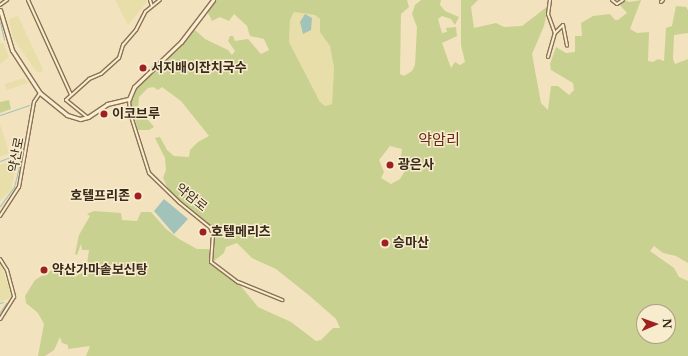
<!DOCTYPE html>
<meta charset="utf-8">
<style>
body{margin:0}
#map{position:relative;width:688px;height:356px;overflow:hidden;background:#f2e2bd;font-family:"Libre Baskerville","Noto Sans KR",serif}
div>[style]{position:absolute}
.farmland>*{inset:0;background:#e8deaa}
.green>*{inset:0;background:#c9d191}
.water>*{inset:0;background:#a1c3b9}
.stream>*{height:1px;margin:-0.5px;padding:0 0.5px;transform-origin:0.5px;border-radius:0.5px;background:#a1c3b9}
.roads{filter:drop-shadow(1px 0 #8c7255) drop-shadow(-1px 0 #8c7255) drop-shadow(0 1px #8c7255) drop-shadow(0 -1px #8c7255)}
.street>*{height:2px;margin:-1px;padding:0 1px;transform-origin:1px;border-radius:1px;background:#fcefd1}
.secondary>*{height:3px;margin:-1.5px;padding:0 1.5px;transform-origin:1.5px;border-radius:1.5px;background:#fcefd1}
.dots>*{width:11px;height:11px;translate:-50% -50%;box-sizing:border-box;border:2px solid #f8ecce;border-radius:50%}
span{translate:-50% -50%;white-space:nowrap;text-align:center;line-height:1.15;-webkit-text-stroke:3px #f8ecce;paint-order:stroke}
.poi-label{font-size:13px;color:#392a1b;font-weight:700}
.left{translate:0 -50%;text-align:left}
.right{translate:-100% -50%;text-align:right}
.street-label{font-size:13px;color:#392a1b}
.quarter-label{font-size:15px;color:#6a2816}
.north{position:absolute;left:636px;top:304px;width:40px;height:40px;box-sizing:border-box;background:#f8ecce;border:1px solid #ac9e86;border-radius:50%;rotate:88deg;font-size:11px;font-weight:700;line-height:16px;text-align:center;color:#392a1b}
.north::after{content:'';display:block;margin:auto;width:14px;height:18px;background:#a01f1f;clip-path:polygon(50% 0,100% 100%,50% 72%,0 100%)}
</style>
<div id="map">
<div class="farmland">
<i style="clip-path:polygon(115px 0,147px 0,147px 2px,128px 25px)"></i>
<i style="clip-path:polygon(294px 12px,315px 15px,320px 19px,320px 29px,330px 46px,334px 68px,332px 104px,325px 106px,320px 102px,289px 42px,290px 20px)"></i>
<i style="clip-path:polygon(18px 16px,43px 70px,41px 73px,36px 71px,13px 38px,9px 19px)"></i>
<i style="clip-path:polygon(0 43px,3px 43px,9px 57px,0 64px)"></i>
<i style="clip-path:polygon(24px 78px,28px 83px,6px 90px,5px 84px)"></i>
<i style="clip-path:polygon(0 124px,9px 153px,0 157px)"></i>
<i style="clip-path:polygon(17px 160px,11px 190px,0 201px,0 165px)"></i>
<i style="clip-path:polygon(0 262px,12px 297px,0 302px)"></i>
</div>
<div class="green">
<i style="clip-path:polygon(evenodd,216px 0,407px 0,409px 7px,401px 14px,400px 74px,404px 76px,412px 71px,415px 65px,417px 27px,412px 14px,415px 5px,421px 0,441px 0,440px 5px,445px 11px,459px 17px,455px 25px,451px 19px,442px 16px,438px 19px,442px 33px,447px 32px,446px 28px,456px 27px,457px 36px,442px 43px,451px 68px,455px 62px,460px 65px,465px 62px,461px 45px,461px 0,478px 0,471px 7px,474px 28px,496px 23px,504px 27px,522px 26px,548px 6px,544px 26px,532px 54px,541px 103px,548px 110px,551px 86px,558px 86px,569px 95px,574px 90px,573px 83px,551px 70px,550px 64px,556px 47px,566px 53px,575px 52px,575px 36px,582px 36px,581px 23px,593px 16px,610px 14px,615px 20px,618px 20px,627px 13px,619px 4px,625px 0,629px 2px,641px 0,630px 29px,637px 33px,649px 32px,648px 61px,653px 62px,658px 59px,664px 61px,666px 28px,672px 26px,676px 6px,686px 7px,688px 10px,688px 33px,674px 35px,673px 59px,675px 64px,688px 59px,688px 263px,676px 256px,663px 253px,654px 246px,650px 251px,674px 268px,679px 277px,688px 281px,688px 356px,86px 356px,90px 346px,68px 349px,68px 345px,62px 343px,60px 337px,54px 350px,45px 356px,38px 356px,44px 324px,38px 313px,26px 303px,25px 296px,35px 280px,50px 271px,75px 267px,76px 276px,86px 271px,89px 250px,82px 250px,81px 244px,77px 255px,75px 254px,79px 235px,90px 216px,87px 214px,94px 211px,121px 213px,122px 220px,137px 221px,141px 212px,151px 212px,166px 229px,179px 239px,197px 249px,209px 249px,209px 262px,239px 284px,258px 307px,291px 322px,316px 341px,321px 340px,333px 328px,340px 328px,336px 319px,311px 297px,276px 269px,252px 258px,237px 243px,226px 247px,224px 253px,214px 261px,213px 228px,169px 191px,163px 178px,166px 170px,165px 158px,155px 138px,160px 137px,167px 150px,174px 156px,189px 157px,190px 150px,198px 142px,209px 136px,181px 101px,162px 87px,158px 90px,153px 87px,148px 88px,139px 97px,138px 108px,154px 127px,149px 130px,138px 130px,131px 106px,136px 89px,181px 46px,194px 29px,205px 39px,228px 50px,232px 55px,235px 51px,228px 41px,230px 36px,233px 36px,235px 41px,248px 39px,261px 54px,269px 50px,264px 39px,250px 36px,247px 26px,234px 14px,229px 21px,220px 17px,212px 21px,207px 11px,216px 0,294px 12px,315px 15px,320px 19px,320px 32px,330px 46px,334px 68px,332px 104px,325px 106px,320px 102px,289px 42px,290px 20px,294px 12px,216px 0,390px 146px,402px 149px,400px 164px,406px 169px,400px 179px,391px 184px,381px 178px,384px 172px,379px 160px,390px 146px,216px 0,644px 312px,668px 312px,668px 336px,644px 336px,644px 312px)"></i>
<i style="clip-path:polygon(9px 100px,11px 109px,0 113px,0 102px)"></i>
</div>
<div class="water">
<i style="clip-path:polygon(305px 14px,312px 18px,311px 30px,303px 34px,300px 22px)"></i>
<i style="clip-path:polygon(164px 199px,188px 219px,174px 234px,154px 211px)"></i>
</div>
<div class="stream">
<i style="left:0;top:22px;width:18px;rotate:77deg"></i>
<i style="left:0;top:115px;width:31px;rotate:-19deg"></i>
<i style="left:0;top:161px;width:22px;rotate:-21deg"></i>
<i style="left:0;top:206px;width:24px;rotate:-54deg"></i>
<i style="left:14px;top:187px;width:30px;rotate:-76deg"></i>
<i style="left:0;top:303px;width:3px;rotate:-18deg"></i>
<i style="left:0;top:312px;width:11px;rotate:-56deg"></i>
</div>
<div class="roads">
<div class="street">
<i style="left:28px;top:0;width:104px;rotate:65.6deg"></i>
<i style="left:150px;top:0;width:6px;rotate:72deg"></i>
<i style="left:550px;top:0;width:14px;rotate:98deg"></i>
<i style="left:548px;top:14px;width:20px;rotate:70deg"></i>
<i style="left:555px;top:33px;width:11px;rotate:-45deg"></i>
<i style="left:563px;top:25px;width:21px;rotate:79deg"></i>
<i style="left:612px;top:0;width:6px;rotate:39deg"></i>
<i style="left:617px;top:4px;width:7px;rotate:-34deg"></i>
<i style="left:661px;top:2px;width:3px;rotate:-45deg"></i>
<i style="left:0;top:5px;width:9px;rotate:-36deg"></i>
<i style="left:548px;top:57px;width:25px;rotate:-74deg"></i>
<i style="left:129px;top:99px;width:14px;rotate:86deg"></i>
<i style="left:130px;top:113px;width:63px;rotate:72.4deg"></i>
<i style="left:149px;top:173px;width:43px;rotate:44.1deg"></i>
<i style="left:180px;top:203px;width:38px;rotate:39deg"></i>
<i style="left:210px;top:227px;width:8px;rotate:67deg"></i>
<i style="left:213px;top:234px;width:28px;rotate:94deg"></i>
<i style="left:211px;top:262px;width:34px;rotate:37deg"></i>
<i style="left:238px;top:282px;width:48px;rotate:22.2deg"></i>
<i style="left:87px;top:117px;width:27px;rotate:-141deg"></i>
<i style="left:66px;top:100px;width:31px;rotate:-42deg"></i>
<i style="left:89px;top:79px;width:13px;rotate:-23deg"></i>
<i style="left:101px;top:74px;width:24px;rotate:-42deg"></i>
<i style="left:119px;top:58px;width:14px;rotate:-73deg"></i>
<i style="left:123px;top:45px;width:20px;rotate:-49deg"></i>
<i style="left:136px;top:30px;width:20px;rotate:-63deg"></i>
<i style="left:145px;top:12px;width:19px;rotate:-39deg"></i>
<i style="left:0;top:216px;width:35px;rotate:-57deg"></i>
<i style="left:19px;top:187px;width:86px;rotate:-80deg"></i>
<i style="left:34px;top:102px;width:11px;rotate:-56deg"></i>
<i style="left:0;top:259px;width:13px;rotate:58deg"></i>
<i style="left:7px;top:270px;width:28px;rotate:75deg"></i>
<i style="left:14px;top:297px;width:26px;rotate:122deg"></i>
</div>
<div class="secondary">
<i style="left:0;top:10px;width:42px;rotate:73.3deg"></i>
<i style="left:12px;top:50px;width:51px;rotate:56.9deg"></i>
<i style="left:40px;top:93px;width:35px;rotate:39deg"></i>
<i style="left:67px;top:115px;width:14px;rotate:17deg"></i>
<i style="left:80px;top:119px;width:8px;rotate:-14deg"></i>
<i style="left:88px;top:117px;width:23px;rotate:-34deg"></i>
<i style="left:107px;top:104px;width:23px;rotate:-13deg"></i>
<i style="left:129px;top:99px;width:13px;rotate:-67deg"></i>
<i style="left:134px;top:87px;width:65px;rotate:-43.8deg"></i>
<i style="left:181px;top:42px;width:53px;rotate:-52.7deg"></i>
</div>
</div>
<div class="dots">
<i style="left:143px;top:68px;background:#a01f1f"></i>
<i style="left:104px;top:114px;background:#a01f1f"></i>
<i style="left:390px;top:165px;background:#a01f1f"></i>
<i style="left:138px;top:196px;background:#a01f1f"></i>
<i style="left:203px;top:232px;background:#a01f1f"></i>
<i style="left:385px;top:243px;background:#a01f1f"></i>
<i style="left:44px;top:270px;background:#a01f1f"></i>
</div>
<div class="poi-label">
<span class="left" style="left:151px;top:68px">서지배이잔치국수</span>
<span class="left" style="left:112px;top:114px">이코브루</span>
<span class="left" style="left:398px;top:165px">광은사</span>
<span class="right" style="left:130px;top:196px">호텔프리존</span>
<span class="left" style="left:211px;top:232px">호텔메리츠</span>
<span class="left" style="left:393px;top:243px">승마산</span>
<span class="left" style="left:52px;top:270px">약산가마솥보신탕</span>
</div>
<div class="street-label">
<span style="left:17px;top:155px;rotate:-79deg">약산로</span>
<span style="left:191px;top:198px;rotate:39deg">약암로</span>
</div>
<div class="quarter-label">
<span style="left:439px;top:140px">약암리</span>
</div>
<div class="north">N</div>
</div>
